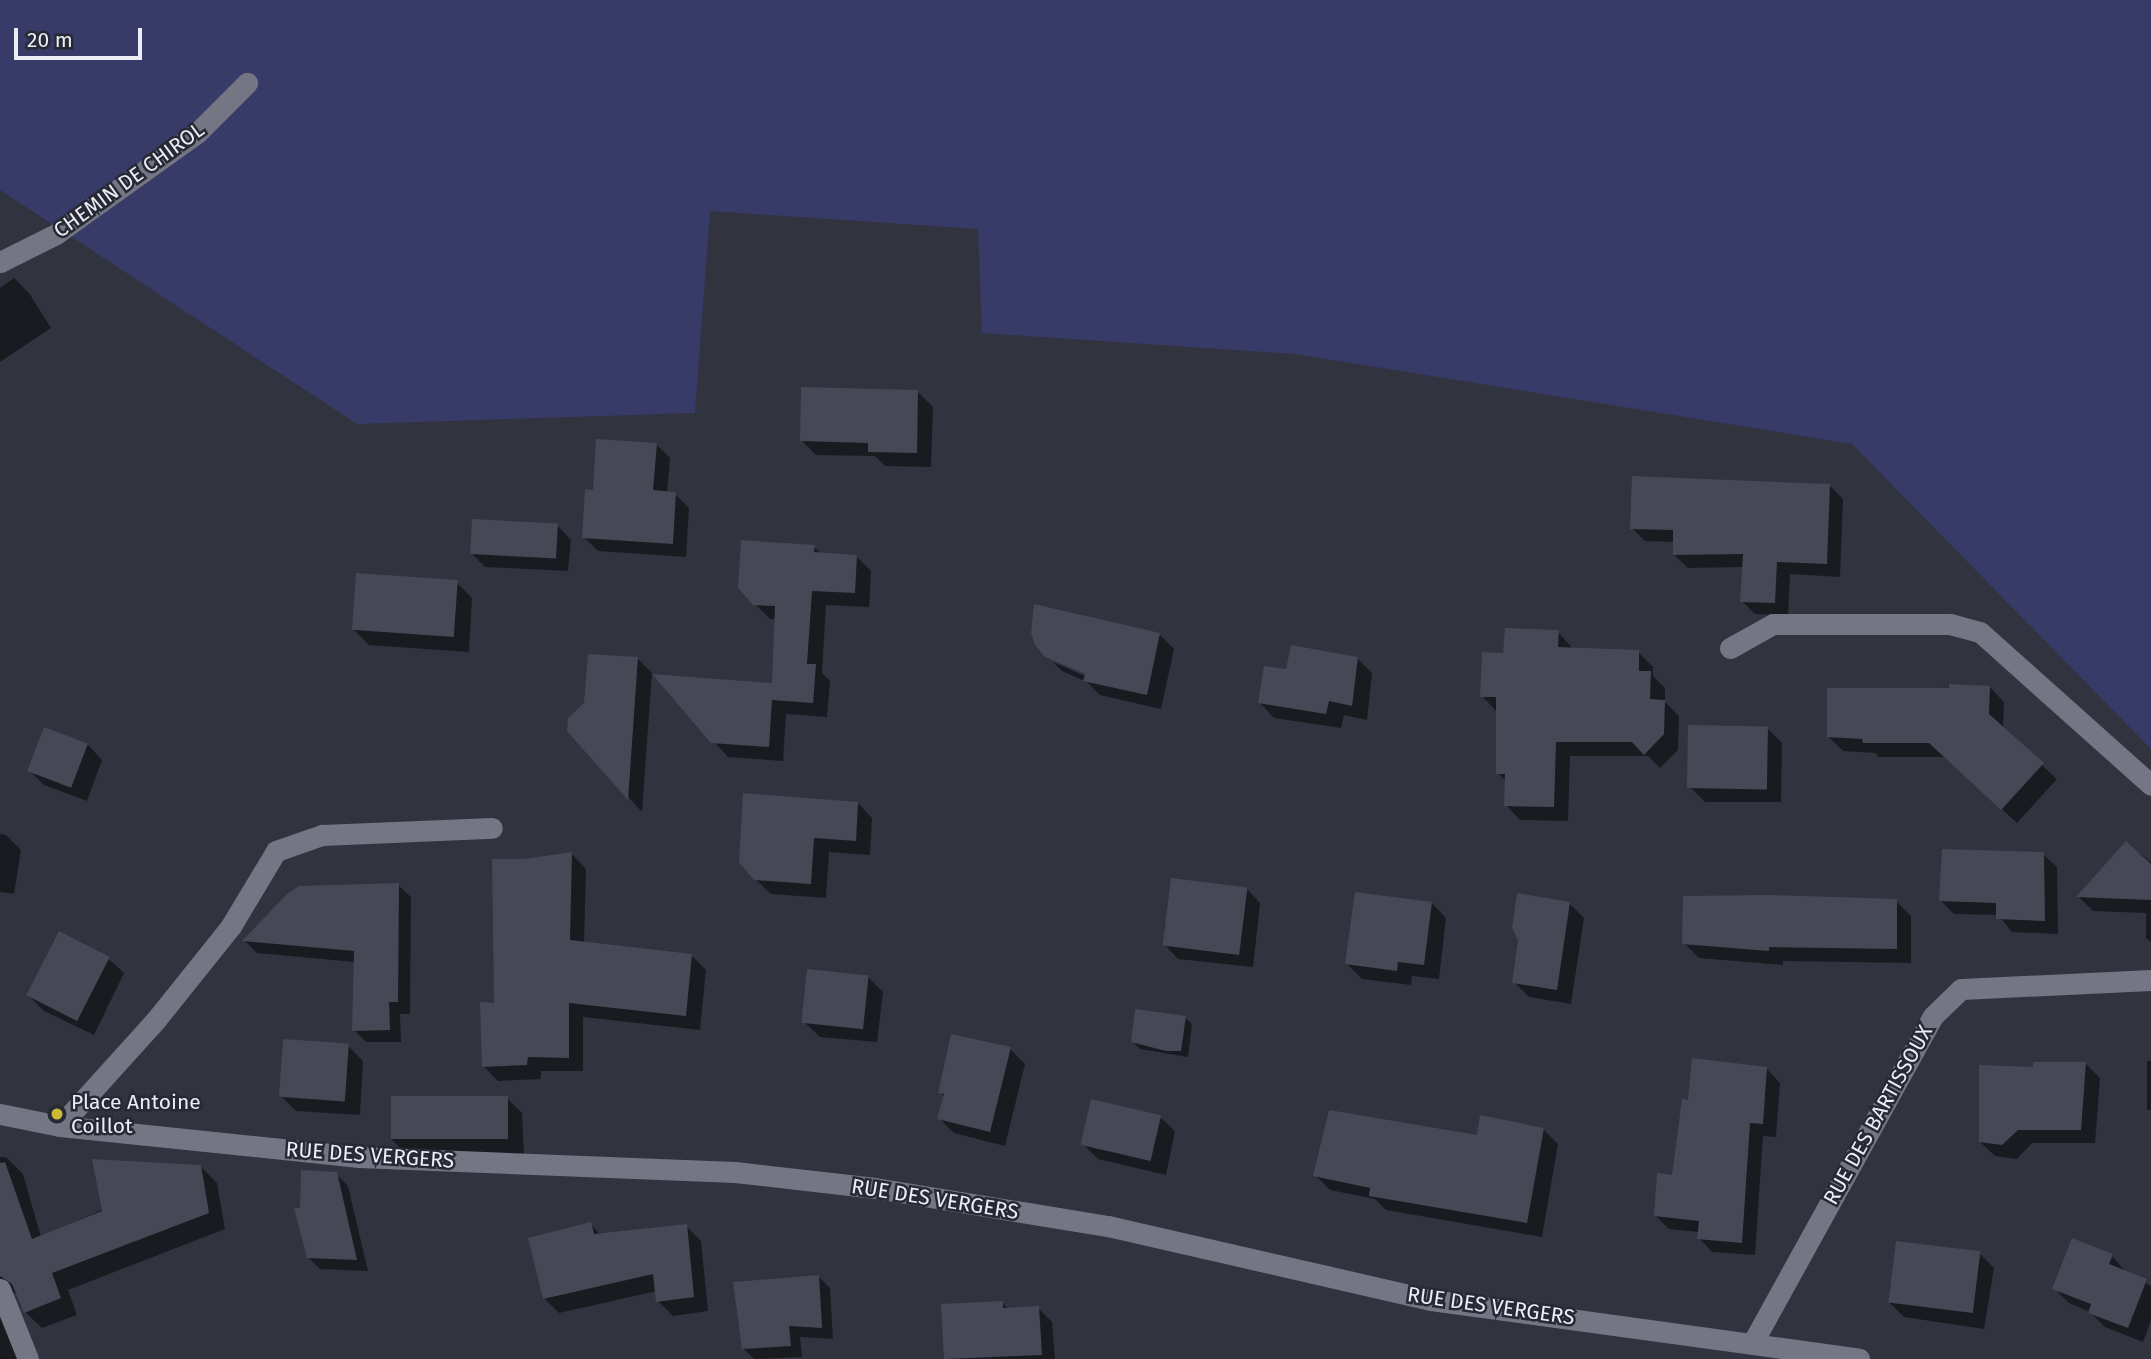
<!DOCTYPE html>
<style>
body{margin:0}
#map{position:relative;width:2151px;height:1359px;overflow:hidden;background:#31333f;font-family:"Fira Sans",sans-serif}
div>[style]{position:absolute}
.green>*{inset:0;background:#383a68}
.shadow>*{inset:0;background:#0007;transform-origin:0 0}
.building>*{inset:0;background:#464855;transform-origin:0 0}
.street>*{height:21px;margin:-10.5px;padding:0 10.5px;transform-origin:10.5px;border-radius:10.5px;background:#747684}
.dots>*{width:19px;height:19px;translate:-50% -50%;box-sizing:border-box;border:4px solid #272935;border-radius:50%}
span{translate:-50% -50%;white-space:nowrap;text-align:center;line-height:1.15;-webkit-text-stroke:5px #272935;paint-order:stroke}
.street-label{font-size:21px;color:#ecedf5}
.poi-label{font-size:21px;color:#ecedf5}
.left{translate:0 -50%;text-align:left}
.scale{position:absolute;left:14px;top:28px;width:128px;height:32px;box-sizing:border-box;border:4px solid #ecedf5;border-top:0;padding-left:9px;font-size:21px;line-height:24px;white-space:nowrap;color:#ecedf5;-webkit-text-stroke:5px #272935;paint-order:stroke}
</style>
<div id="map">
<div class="green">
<i style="clip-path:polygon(0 0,2151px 0,2151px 749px,1852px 444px,1296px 354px,982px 333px,978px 229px,710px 211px,695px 413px,357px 424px,0 190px)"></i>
</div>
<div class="shadow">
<i style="clip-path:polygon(14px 278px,29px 293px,51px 328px,0 362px,0 288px)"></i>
<i style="clip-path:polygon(918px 392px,933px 407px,931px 467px,885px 466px,875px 456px,816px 455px,801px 440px)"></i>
<i style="clip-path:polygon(656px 444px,670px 458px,667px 493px,675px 494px,689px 508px,686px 557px,598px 551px,584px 537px)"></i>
<i style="clip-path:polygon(1829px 485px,1843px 499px,1840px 577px,1790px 574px,1788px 615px,1755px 614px,1742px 601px,1744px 567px,1688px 568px,1674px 555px,1675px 542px,1645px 541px,1632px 528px)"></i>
<i style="clip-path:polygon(558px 526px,571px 540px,568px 571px,485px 567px,471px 553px)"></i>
<i style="clip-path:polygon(814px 547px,822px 554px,857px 557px,871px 571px,869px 607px,826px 605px,822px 673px,830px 681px,827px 717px,786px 714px,783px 761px,728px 757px,713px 741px,773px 685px,776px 619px,770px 619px,755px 604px)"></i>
<i style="clip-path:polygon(457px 583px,472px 598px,469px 652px,369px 645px,354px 630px)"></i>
<i style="clip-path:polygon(1558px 632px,1573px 649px,1638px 652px,1653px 667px,1653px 676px,1665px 688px,1665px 702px,1679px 716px,1678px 750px,1660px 768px,1648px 756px,1570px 756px,1568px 821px,1520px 820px,1506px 805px,1507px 782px,1498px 773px,1497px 712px,1482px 696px,1505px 655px)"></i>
<i style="clip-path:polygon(1160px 635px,1174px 649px,1161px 709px,1100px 695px,1087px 682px,1062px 671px,1053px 662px,1092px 679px)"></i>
<i style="clip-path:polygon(1357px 658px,1372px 673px,1367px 720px,1344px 715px,1341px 728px,1274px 718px,1260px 703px,1287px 671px)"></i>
<i style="clip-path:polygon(638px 659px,652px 673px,642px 812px,569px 731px)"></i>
<i style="clip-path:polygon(1990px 687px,2004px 702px,2003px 729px,2057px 779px,2017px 823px,1945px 757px,1879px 757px,1875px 753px,1843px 751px,1829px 737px,1829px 690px)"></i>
<i style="clip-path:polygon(1767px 728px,1782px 743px,1781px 802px,1705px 802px,1690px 787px)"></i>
<i style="clip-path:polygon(88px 745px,102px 760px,87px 801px,44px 785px,30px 771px)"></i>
<i style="clip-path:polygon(858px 803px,872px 818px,870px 855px,829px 852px,826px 898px,771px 894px,755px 879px)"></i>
<i style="clip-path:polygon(0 834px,6px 835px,21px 850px,14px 894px,0 892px)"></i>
<i style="clip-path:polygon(2127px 844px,2151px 862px,2151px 942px,2146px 938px,2146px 913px,2093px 911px,2079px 897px)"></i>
<i style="clip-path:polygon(572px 854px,586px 869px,584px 943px,691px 955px,706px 970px,700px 1030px,583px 1017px,583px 1071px,541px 1071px,541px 1079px,498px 1081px,483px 1066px,525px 861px)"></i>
<i style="clip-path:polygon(2043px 854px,2057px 867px,2058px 934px,2012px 932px,1998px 915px,1954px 914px,1940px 900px)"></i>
<i style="clip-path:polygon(398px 885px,411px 897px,410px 1014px,400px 1014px,401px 1042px,366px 1042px,354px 1030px,355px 962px,257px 953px,245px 941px)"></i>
<i style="clip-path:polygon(1247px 889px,1260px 903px,1253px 967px,1178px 959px,1165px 945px)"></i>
<i style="clip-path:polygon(1896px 901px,1911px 916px,1911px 963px,1783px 961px,1783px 965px,1699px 958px,1684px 943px)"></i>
<i style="clip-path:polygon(1432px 903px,1446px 918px,1439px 979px,1412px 976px,1411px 985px,1362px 979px,1347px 964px)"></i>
<i style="clip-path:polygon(1569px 903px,1584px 918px,1571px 1004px,1529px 997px,1514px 982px)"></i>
<i style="clip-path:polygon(109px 959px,124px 973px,94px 1035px,44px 1011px,29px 996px)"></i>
<i style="clip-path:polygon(868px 977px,883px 992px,877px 1042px,820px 1037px,805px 1023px)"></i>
<i style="clip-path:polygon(1185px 1017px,1192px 1024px,1188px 1057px,1140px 1049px,1133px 1042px)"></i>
<i style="clip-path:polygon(348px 1046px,363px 1061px,360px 1115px,296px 1111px,281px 1096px)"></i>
<i style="clip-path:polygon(1010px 1049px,1025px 1064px,1005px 1146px,954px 1133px,939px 1118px,945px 1098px,940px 1092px)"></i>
<i style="left:2147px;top:1061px;width:4px;height:49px"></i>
<i style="clip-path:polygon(2086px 1064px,2100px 1078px,2095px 1143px,2032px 1143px,2017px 1159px,1995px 1156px,1980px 1142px,2034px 1069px)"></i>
<i style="clip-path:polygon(1767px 1069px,1780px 1083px,1776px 1137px,1763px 1136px,1755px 1255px,1712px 1252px,1699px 1238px,1699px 1232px,1669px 1229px,1655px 1215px,1673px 1177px,1689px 1102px)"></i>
<i style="clip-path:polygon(507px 1098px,522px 1113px,524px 1155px,405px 1153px,390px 1138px)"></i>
<i style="clip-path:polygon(1160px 1117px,1175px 1131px,1166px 1175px,1098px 1159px,1083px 1144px)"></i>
<i style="clip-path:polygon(1543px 1129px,1558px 1144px,1542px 1237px,1386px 1210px,1375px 1199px,1330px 1190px,1315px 1175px,1479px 1137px)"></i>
<i style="clip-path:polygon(0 1157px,6px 1157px,23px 1174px,41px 1237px,200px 1166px,217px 1183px,225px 1229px,68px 1290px,77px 1315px,42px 1328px,25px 1312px,16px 1293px,13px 1293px,3px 1304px,22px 1359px,0 1359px)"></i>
<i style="clip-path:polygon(336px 1174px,348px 1186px,368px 1271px,320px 1269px,308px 1257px,302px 1210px)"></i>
<i style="clip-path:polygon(590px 1224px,601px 1235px,686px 1226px,701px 1241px,708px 1311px,673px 1316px,658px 1301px,657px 1291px,559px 1313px,544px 1298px)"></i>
<i style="clip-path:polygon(1979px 1253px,1994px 1268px,1984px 1329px,1904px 1317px,1889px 1302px)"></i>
<i style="clip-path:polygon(2112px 1256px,2126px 1272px,2151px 1286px,2151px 1320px,2143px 1342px,2105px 1327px,2090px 1312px,2069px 1303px,2054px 1288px)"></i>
<i style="clip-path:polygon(818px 1276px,830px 1288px,833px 1339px,800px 1337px,802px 1357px,754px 1359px,743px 1348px)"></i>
<i style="clip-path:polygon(1003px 1303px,1009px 1310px,1038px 1308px,1052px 1322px,1055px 1359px,946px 1359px,943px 1305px)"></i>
</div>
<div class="building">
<i style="clip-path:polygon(801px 387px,918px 390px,917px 453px,868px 452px,868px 443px,800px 441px)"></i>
<i style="clip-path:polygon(596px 439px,657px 443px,653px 490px,676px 492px,673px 544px,582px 538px,585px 489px,593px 490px)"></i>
<i style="clip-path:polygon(1632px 476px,1830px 484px,1827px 564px,1777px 562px,1775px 603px,1740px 602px,1743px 554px,1673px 555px,1673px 530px,1630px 529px)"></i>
<i style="left:472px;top:519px;width:86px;height:35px;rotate:3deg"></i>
<i style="clip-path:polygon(741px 540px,815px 545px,814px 552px,857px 555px,855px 593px,812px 591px,807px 664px,816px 664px,813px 703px,772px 700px,769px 747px,711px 743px,652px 674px,772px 683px,775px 606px,753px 605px,738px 588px)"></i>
<i style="left:356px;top:573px;width:102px;height:57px;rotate:4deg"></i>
<i style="clip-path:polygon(1034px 604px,1160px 633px,1147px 695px,1083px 681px,1085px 674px,1045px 657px,1035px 645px,1031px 633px)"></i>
<i style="clip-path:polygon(1505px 628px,1559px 630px,1558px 647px,1639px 650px,1639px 671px,1651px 671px,1650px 699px,1665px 700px,1664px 734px,1644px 755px,1632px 742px,1556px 742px,1554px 807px,1504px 806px,1505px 774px,1496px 774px,1496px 697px,1480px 697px,1482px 652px,1503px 653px)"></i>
<i style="clip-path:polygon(1291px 645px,1358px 657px,1352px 706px,1329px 701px,1326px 714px,1258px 703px,1264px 666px,1286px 669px)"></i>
<i style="clip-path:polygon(588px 654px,638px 657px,628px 800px,567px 731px,568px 718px,584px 703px)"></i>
<i style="clip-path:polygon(1949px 684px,1990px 686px,1989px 714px,2044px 763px,2001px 810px,1929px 743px,1863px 743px,1862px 739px,1827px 737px,1827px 688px,1949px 688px)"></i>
<i style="left:1688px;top:725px;width:80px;height:63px;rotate:1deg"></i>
<i style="left:44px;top:727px;width:47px;height:47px;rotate:21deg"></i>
<i style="clip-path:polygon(743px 793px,858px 802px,856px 841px,814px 838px,811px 884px,754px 880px,739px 862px)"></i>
<i style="clip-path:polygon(2126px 841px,2151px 864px,2151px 900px,2076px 897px)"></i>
<i style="clip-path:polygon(1942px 849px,2044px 852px,2045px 921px,1996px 919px,1996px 903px,1939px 901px)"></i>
<i style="clip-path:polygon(572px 852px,570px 940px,692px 954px,686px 1016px,569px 1003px,569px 1058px,528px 1057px,527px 1065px,482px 1067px,480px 1002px,494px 1003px,492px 859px,524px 859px)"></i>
<i style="left:1171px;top:878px;width:77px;height:68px;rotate:7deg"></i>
<i style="clip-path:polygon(399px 883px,398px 1002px,389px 1002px,390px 1030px,352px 1031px,354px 951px,242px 941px,287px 894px,299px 886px)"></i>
<i style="clip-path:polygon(1355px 892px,1432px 902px,1424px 965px,1398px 962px,1397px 971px,1345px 964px)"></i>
<i style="clip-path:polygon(1517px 893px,1570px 902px,1557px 990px,1512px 983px,1518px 940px,1512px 928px)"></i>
<i style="clip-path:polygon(1769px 895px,1897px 899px,1897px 949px,1769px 947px,1769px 951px,1682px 944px,1683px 896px)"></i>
<i style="left:59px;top:931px;width:57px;height:72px;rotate:27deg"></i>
<i style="left:807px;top:969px;width:62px;height:54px;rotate:6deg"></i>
<i style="clip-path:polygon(1135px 1009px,1186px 1016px,1181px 1051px,1166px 1051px,1131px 1042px)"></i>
<i style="clip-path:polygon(951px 1034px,1011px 1047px,990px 1132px,937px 1119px,944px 1094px,938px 1093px)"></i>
<i style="left:283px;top:1039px;width:66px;height:58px;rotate:4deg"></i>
<i style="clip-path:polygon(1692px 1058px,1767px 1067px,1763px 1124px,1750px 1123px,1742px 1243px,1697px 1239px,1699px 1221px,1654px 1216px,1657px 1173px,1672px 1175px,1682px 1099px,1688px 1100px)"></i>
<i style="clip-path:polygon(2033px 1062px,2086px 1062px,2081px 1130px,2018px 1130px,2002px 1145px,1979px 1142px,1979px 1065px,2033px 1067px)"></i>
<i style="left:391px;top:1096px;width:117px;height:43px"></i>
<i style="left:1091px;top:1099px;width:72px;height:47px;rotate:13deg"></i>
<i style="clip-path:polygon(1329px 1110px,1477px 1135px,1480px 1115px,1544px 1128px,1527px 1223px,1369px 1196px,1370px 1188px,1313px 1176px)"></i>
<i style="clip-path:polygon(92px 1159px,201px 1165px,209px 1213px,52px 1273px,61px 1298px,24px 1313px,12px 1284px,0 1276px,0 1163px,5px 1162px,32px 1239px,102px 1211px)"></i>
<i style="clip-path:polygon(301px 1170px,337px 1172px,357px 1260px,307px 1258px,294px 1208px,300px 1208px)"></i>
<i style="clip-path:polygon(591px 1222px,594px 1234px,687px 1224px,694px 1297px,656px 1302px,653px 1274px,543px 1299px,528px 1238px)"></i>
<i style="clip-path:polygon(2072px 1238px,2113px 1254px,2109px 1264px,2147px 1279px,2128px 1328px,2088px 1313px,2091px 1304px,2052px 1289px)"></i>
<i style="left:1896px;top:1241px;width:85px;height:62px;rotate:7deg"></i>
<i style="clip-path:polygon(819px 1275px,822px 1328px,789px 1326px,791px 1346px,742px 1349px,733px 1282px)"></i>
<i style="clip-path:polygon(1003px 1301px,1003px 1308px,1039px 1306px,1042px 1355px,944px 1359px,941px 1304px)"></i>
</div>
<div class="street">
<i style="left:0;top:262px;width:63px;rotate:-26.6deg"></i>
<i style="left:56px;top:234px;width:173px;rotate:-35.6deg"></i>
<i style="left:197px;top:133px;width:71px;rotate:-45deg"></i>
<i style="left:1730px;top:648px;width:49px;rotate:-29.2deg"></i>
<i style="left:1773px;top:624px;width:177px"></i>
<i style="left:1950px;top:624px;width:31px;rotate:15deg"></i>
<i style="left:1980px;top:632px;width:229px;rotate:41.8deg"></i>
<i style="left:0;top:1114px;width:61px;rotate:11.3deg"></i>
<i style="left:60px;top:1126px;width:301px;rotate:5.9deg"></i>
<i style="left:359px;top:1157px;width:376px;rotate:2.3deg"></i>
<i style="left:735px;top:1172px;width:141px;rotate:6.5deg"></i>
<i style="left:875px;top:1188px;width:236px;rotate:9.3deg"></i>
<i style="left:1108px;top:1226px;width:331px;rotate:12.9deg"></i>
<i style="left:1431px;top:1300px;width:432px;rotate:7.8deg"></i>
<i style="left:60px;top:1126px;width:142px;rotate:-47.9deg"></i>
<i style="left:155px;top:1021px;width:122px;rotate:-51.3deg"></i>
<i style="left:231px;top:926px;width:87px;rotate:-59deg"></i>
<i style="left:276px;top:851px;width:49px;rotate:-19.2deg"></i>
<i style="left:322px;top:835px;width:170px;rotate:-2.4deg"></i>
<i style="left:0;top:1289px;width:75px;rotate:68.2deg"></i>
<i style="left:1753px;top:1342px;width:372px;rotate:-61.1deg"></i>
<i style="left:1933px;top:1016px;width:39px;rotate:-44deg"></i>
<i style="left:1961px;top:989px;width:190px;rotate:-2.7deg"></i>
</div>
<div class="dots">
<i style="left:57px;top:1114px;background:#cdb938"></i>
</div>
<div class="street-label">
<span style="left:129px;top:180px;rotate:-36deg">CHEMIN DE CHIROL</span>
<span style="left:1878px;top:1115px;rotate:-61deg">RUE DES BARTISSOUX</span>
<span style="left:370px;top:1155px;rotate:4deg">RUE DES VERGERS</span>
<span style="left:935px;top:1199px;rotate:9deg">RUE DES VERGERS</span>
<span style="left:1491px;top:1306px;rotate:8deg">RUE DES VERGERS</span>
</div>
<div class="poi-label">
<span class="left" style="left:71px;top:1114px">Place Antoine<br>Coillot</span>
</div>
<div class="scale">20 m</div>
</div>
